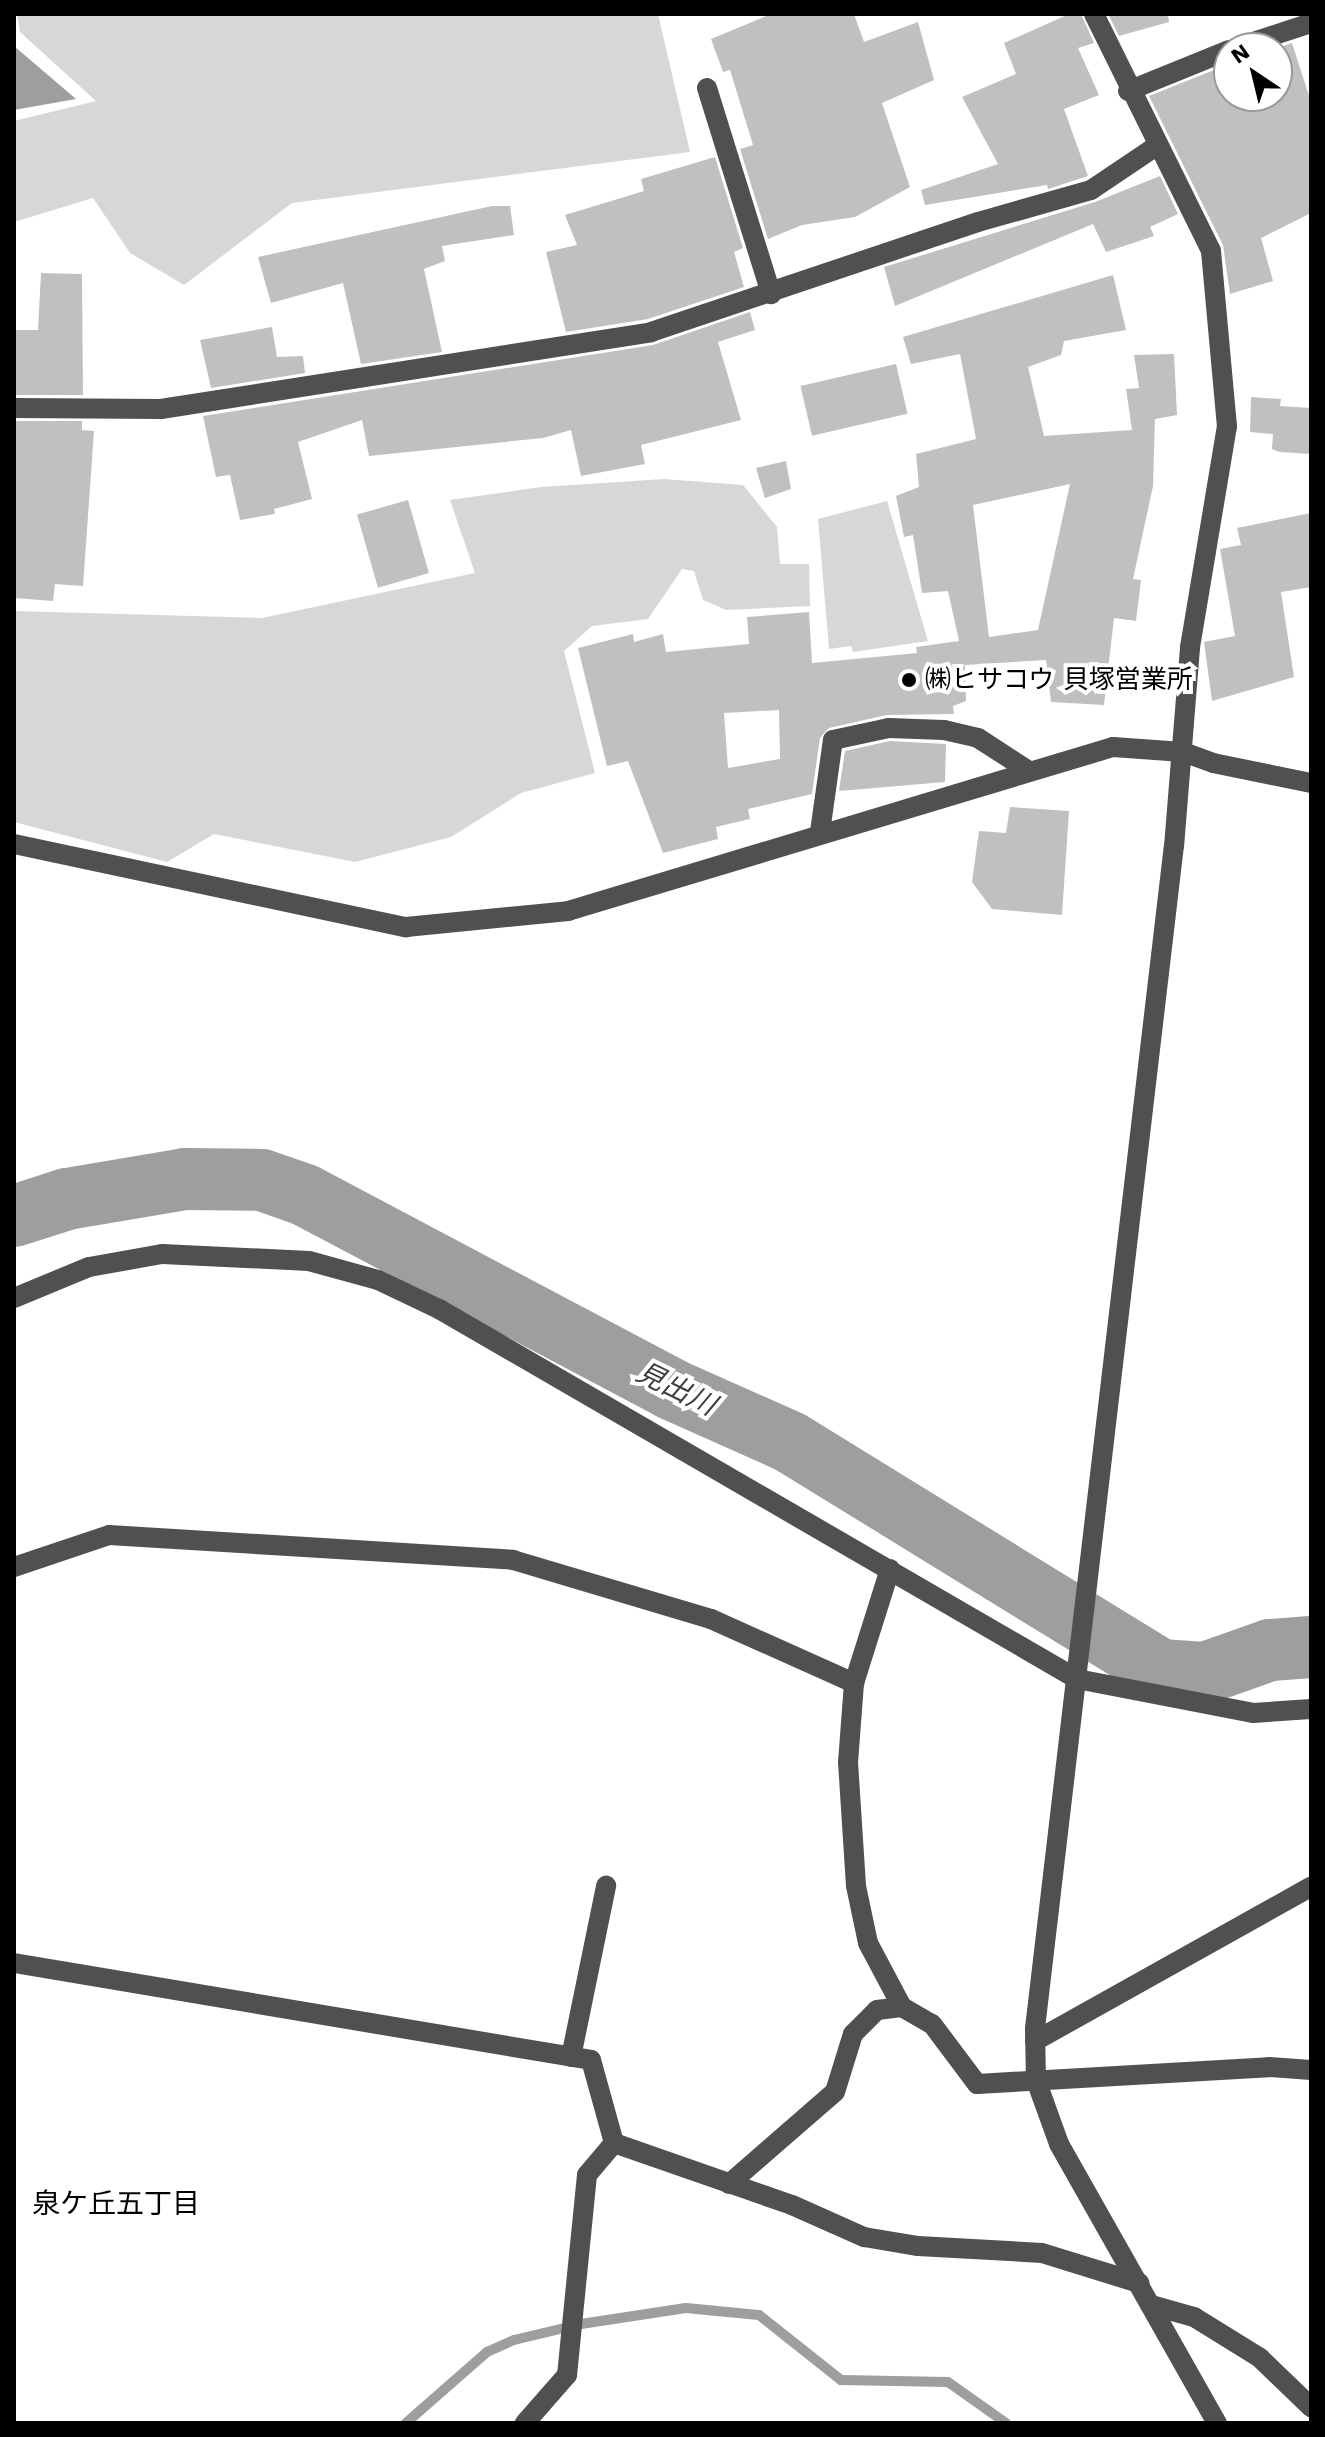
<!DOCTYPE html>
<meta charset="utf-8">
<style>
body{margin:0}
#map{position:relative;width:1325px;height:2437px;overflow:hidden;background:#fff;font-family:"Work Sans","Noto Sans JP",sans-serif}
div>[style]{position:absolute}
.green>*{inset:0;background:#d7d7d7}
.water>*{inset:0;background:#9e9e9e}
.stream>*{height:10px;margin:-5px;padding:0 5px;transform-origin:5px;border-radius:5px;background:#9e9e9e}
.river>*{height:62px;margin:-31px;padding:0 31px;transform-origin:31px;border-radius:31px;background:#9e9e9e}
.building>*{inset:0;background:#c0c0c0;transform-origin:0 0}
.minor>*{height:20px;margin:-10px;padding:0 10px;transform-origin:10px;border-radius:10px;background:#505050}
.dots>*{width:22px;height:22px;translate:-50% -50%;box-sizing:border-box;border:4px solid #fff;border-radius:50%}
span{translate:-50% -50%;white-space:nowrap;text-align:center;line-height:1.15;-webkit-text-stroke:8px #fff;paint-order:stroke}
.poi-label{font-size:26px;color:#000}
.left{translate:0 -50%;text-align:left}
.water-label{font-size:28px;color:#3f3f3f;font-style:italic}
.neighbourhood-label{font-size:28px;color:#000}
.frame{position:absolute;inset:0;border:16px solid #000;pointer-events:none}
.north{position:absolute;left:1213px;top:32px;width:80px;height:80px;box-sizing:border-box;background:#fff;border:2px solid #999;border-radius:50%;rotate:325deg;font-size:22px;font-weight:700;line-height:32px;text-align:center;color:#000}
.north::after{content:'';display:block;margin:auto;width:28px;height:36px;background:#000;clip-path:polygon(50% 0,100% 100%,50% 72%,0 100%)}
</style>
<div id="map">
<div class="green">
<i style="clip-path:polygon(17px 14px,658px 14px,690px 152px,292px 203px,184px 285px,130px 253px,93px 198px,14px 222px,14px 121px,96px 101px,20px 32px)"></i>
<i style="clip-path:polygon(664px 479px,743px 485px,777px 527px,780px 564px,809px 564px,810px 606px,726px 610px,703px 600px,694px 571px,682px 569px,648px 619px,592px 626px,564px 651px,595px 773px,521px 793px,451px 837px,355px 862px,214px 834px,167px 862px,14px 822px,14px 611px,262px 618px,475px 573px,450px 500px,541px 487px)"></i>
<i style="clip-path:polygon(887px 501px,928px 641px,853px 652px,851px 646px,829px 649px,818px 519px)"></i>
</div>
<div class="water">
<i style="clip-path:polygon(14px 46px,76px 99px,14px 110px)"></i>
</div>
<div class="stream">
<i style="left:406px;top:2423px;width:108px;rotate:-41.2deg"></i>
<i style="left:487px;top:2352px;width:30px;rotate:-24deg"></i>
<i style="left:514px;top:2340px;width:69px;rotate:-13.4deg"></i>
<i style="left:581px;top:2324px;width:106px;rotate:-8.7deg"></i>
<i style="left:686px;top:2308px;width:73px;rotate:5.5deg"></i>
<i style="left:759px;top:2315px;width:105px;rotate:38.4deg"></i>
<i style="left:841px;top:2380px;width:107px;rotate:1.1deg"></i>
<i style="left:948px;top:2382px;width:71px;rotate:35.3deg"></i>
</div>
<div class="river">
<i style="left:14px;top:1216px;width:56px;rotate:-17.8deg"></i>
<i style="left:67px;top:1199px;width:120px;rotate:-9.6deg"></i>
<i style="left:185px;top:1179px;width:77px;rotate:0.7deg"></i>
<i style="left:262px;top:1180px;width:46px;rotate:19.2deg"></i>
<i style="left:305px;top:1195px;width:414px;rotate:27.9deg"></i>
<i style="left:671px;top:1389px;width:130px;rotate:24deg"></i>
<i style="left:790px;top:1442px;width:435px;rotate:31.6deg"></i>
<i style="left:1160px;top:1670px;width:45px;rotate:3.8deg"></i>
<i style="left:1205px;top:1673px;width:69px;rotate:-19.5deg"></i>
<i style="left:1270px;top:1650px;width:41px;rotate:-4.2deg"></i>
</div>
<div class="building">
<i style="clip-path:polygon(771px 14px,854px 14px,864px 42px,918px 22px,934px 80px,882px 103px,910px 187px,855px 217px,802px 225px,768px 239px,740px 149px,753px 145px,730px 70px,723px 72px,711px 39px)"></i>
<i style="clip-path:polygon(1069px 14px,1081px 14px,1094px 43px,1078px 48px,1099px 95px,1064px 109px,1088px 176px,1048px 189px,1047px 185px,925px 205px,921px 190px,998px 164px,962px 97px,1016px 74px,1004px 43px)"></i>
<i style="clip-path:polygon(1108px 14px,1168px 14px,1169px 22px,1119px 36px)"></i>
<i style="clip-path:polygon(1292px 43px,1311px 102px,1311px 213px,1261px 238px,1273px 281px,1230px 294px,1223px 245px,1149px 96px,1229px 64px,1229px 96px,1277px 96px,1277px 48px)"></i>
<i style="clip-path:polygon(715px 157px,743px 248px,734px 252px,744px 287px,648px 319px,566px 332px,546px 252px,577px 245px,565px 215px,644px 191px,641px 179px)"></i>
<i style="clip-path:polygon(1160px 176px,1178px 214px,1150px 227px,1154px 236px,1106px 252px,1093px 224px,895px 306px,884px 267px,1095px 202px)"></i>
<i style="clip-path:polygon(492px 206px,510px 206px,514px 235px,442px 246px,445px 261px,424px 269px,442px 352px,361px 364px,343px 283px,271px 303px,258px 257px)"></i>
<i style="clip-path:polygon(41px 273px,82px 274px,83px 395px,14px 395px,14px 330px,38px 330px)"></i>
<i style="clip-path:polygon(evenodd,1113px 275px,1126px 330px,1064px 341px,1061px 355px,1028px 367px,1044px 436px,1132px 430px,1126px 389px,1139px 388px,1134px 355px,1174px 354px,1177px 415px,1155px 419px,1153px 486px,1133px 579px,1141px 580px,1136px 621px,1114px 618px,1104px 705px,1051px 702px,1046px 660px,965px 665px,966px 701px,953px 706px,954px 714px,887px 715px,829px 728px,820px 738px,812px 794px,748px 809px,750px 819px,716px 827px,718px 839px,663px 853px,628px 761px,607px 766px,578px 648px,633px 634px,634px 642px,663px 634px,666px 652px,749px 644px,747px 617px,809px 612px,812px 663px,917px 653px,916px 647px,959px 641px,948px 591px,922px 593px,913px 535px,904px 537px,896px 496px,919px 487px,916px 454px,976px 439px,960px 354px,911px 364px,903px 337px,1113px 275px,1070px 484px,1038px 630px,989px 637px,973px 505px,1070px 484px,1113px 275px,779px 710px,780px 759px,728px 768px,724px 713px,779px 710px)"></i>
<i style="clip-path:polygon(750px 312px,755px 330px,718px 342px,741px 420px,641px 445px,645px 464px,581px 476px,571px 430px,543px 438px,369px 456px,362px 420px,298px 442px,312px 499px,274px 509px,275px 514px,240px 520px,230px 475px,216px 477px,203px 416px,653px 345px)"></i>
<i style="clip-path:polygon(272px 327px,277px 357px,303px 356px,305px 373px,211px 388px,200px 340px)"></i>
<i style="left:896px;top:364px;width:51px;height:98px;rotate:77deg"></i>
<i style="clip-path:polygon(1251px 397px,1281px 399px,1280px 406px,1311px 408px,1311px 454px,1280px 452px,1272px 449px,1273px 434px,1250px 432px)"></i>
<i style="clip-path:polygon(14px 421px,82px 421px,82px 430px,94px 431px,83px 586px,55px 584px,53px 601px,14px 598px)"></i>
<i style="clip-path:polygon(786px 461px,791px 489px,765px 498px,756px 468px)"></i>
<i style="left:408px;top:500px;width:76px;height:53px;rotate:74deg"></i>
<i style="clip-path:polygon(1311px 513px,1311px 587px,1281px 592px,1294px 677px,1212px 701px,1204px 642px,1235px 636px,1220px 549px,1241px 545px,1237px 528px)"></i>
<i style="clip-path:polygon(890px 741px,946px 744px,945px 782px,839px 791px,845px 751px)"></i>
<i style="clip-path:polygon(1010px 807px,1069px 811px,1062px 915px,992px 909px,972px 882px,979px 831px,1006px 833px)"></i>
</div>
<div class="minor">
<i style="left:1094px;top:14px;width:264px;rotate:63.7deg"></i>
<i style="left:1211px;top:251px;width:176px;rotate:84.8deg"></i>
<i style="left:1227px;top:426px;width:225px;rotate:99.5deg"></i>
<i style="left:1190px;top:648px;width:198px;rotate:94.6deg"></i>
<i style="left:1174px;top:845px;width:1192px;rotate:96.7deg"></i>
<i style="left:1035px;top:2029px;width:51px;rotate:88.9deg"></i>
<i style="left:1036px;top:2080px;width:68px;rotate:70.2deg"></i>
<i style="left:1059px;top:2144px;width:321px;rotate:60.5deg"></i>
<i style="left:1235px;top:48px;width:80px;rotate:-18.2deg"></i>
<i style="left:707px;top:88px;width:216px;rotate:72.7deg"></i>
<i style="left:1128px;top:91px;width:109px;rotate:-22.1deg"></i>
<i style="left:14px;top:408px;width:147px;rotate:0.4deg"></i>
<i style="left:161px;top:409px;width:496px;rotate:-8.9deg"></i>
<i style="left:651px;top:332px;width:345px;rotate:-18.6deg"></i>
<i style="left:978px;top:222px;width:117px;rotate:-15.8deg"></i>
<i style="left:1091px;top:190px;width:77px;rotate:-33.9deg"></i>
<i style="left:820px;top:832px;width:93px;rotate:-82deg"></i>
<i style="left:833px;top:740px;width:57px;rotate:-12.1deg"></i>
<i style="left:889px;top:728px;width:55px;rotate:2.1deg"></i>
<i style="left:944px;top:730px;width:35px;rotate:13deg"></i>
<i style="left:978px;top:738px;width:61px;rotate:32.9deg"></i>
<i style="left:14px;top:844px;width:401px;rotate:12deg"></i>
<i style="left:406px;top:927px;width:163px;rotate:-5.6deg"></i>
<i style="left:568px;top:911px;width:569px;rotate:-16.75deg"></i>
<i style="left:1113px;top:747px;width:70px;rotate:4.1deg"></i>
<i style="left:1183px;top:752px;width:32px;rotate:20deg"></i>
<i style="left:1213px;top:763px;width:100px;rotate:11.5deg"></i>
<i style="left:14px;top:1298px;width:81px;rotate:-22.5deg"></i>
<i style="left:89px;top:1267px;width:74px;rotate:-10.1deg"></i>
<i style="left:162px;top:1254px;width:147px;rotate:2.7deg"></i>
<i style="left:309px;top:1261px;width:72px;rotate:15.4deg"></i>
<i style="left:378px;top:1280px;width:68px;rotate:25.4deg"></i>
<i style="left:439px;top:1309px;width:738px;rotate:30.11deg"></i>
<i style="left:1077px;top:1679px;width:179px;rotate:10.9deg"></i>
<i style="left:1253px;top:1713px;width:58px;rotate:-3.9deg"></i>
<i style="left:14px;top:1567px;width:100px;rotate:-18.6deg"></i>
<i style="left:109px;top:1535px;width:405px;rotate:3.5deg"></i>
<i style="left:513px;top:1560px;width:207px;rotate:16.6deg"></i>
<i style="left:711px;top:1619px;width:157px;rotate:24.1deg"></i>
<i style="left:890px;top:1569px;width:120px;rotate:107.5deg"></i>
<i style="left:854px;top:1683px;width:79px;rotate:94.3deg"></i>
<i style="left:848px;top:1762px;width:124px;rotate:86.3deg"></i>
<i style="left:856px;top:1886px;width:58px;rotate:78.1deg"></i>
<i style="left:868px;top:1943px;width:72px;rotate:62deg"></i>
<i style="left:14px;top:1963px;width:585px;rotate:9.54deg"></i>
<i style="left:591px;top:2060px;width:86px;rotate:74.5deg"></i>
<i style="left:614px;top:2143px;width:42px;rotate:130.2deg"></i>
<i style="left:587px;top:2175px;width:201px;rotate:95.7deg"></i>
<i style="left:567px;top:2375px;width:64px;rotate:131.2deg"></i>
<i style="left:1035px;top:2041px;width:316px;rotate:-29.2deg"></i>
<i style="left:571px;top:2057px;width:175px;rotate:-78.4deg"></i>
<i style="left:614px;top:2143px;width:188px;rotate:19.2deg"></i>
<i style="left:792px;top:2205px;width:79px;rotate:24deg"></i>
<i style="left:864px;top:2237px;width:55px;rotate:9.5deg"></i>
<i style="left:918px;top:2246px;width:124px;rotate:3.2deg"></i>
<i style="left:1042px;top:2253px;width:102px;rotate:17.2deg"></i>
<i style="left:729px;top:2184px;width:140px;rotate:-41deg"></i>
<i style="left:835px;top:2092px;width:61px;rotate:-72.8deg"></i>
<i style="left:853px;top:2034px;width:34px;rotate:-45deg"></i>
<i style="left:877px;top:2010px;width:25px;rotate:-7deg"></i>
<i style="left:902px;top:2007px;width:34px;rotate:30deg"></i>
<i style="left:932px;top:2024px;width:75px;rotate:53.1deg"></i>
<i style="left:977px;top:2084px;width:292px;rotate:-3.3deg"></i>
<i style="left:1269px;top:2067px;width:42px;rotate:4.1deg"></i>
<i style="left:1151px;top:2305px;width:45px;rotate:15.6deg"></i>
<i style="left:1194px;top:2317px;width:78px;rotate:31.8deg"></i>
<i style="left:1260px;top:2358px;width:71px;rotate:43.9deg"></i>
</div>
<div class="dots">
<i style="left:909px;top:680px;background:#000"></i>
</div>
<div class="poi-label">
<span class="left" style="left:925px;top:680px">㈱ヒサコウ 貝塚営業所</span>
</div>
<div class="water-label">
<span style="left:676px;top:1389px;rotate:26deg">見出川</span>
</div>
<div class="neighbourhood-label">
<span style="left:116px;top:2204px">泉ケ丘五丁目</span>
</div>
<div class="frame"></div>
<div class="north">N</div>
</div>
